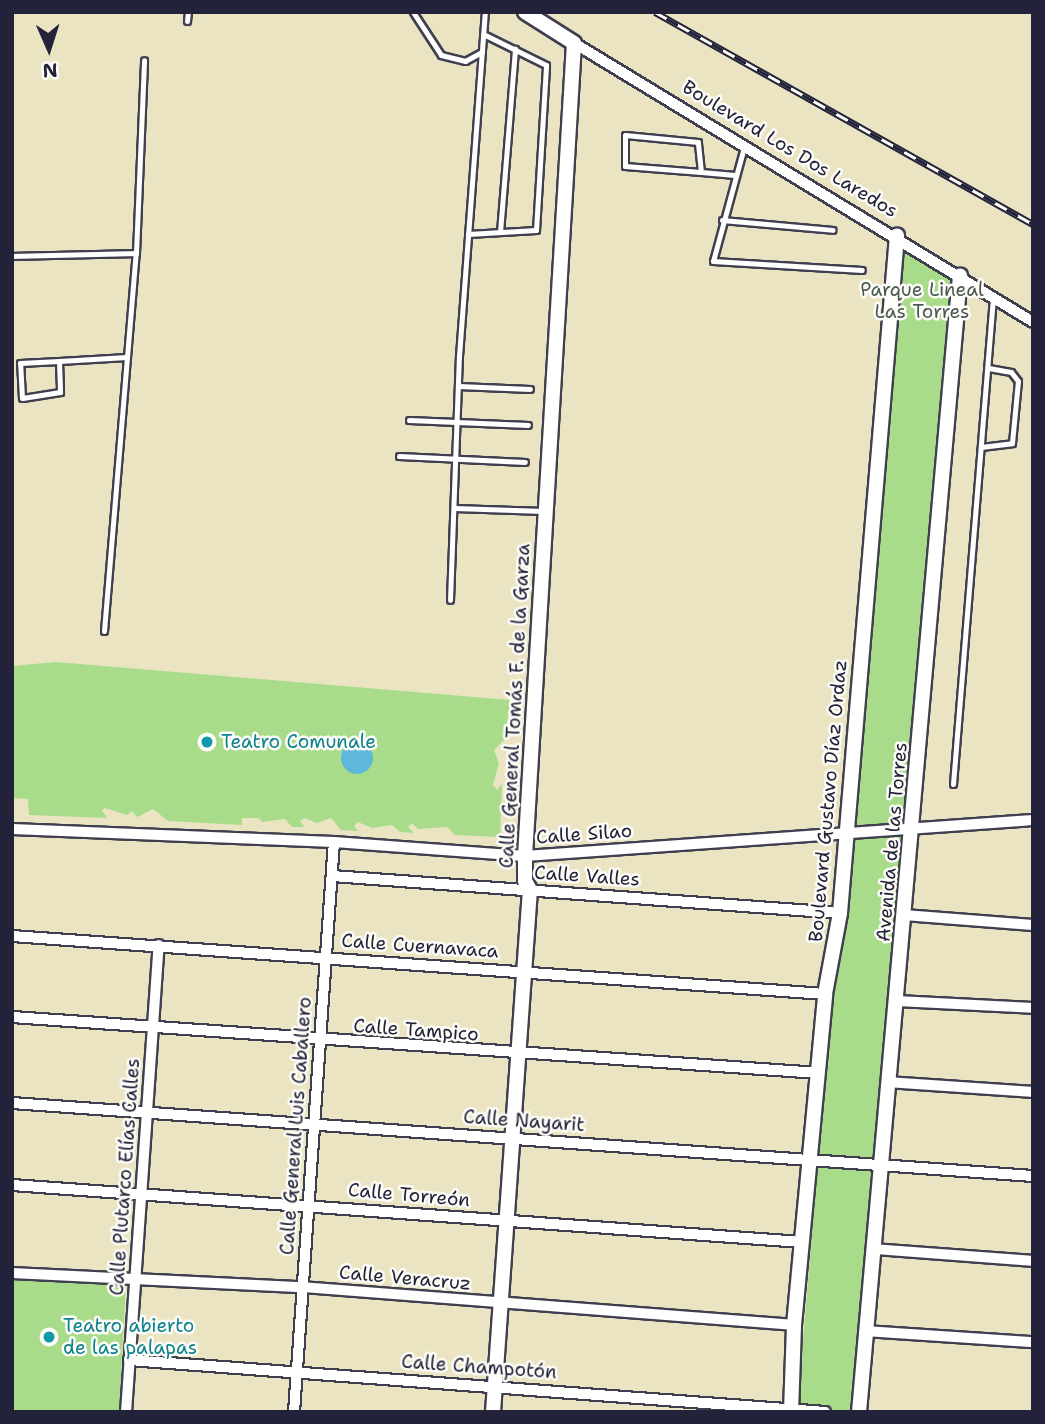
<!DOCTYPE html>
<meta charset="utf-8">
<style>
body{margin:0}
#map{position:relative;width:1045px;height:1424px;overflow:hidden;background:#eae4c3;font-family:"Shantell Sans",sans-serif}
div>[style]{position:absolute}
.green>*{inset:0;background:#a8dc8b;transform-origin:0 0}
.water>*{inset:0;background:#5eb8dc}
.round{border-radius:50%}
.roads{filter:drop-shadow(2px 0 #403f4f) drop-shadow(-2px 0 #403f4f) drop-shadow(0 2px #403f4f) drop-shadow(0 -2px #403f4f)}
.service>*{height:5px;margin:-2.5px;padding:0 2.5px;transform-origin:2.5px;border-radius:2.5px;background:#fff}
.minor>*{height:10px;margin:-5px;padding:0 5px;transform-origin:5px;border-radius:5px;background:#fff}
.tertiary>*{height:14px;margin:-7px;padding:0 7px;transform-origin:7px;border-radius:7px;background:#fff}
.rail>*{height:7px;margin-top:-3.5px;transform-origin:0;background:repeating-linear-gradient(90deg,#fdfcf7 0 13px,#22223b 0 26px);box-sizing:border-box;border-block:2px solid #22223b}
.dots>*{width:19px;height:19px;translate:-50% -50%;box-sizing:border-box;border:4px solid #fdfcf7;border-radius:50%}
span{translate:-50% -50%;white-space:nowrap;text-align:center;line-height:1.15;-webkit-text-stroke:5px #fdfcf7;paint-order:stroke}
.street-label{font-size:19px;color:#22223b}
.park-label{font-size:19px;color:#4a5a53}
.culture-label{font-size:19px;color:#0d838f}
.left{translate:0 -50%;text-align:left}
.frame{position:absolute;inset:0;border:14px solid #22223b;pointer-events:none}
.north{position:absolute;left:14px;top:14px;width:70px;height:70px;-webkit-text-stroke:5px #fdfcf7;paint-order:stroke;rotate:177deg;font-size:19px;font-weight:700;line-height:28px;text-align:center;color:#22223b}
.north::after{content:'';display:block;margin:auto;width:24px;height:32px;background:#22223b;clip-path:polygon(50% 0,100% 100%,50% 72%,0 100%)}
</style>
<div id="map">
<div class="green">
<i style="clip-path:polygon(896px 244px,955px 278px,851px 1412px,797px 1412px)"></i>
<i style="clip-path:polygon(56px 662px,510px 700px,505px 739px,494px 750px,499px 763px,493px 785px,497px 790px,502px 784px,500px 837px,455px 835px,447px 827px,418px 829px,412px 823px,408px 827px,414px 833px,400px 832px,392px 825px,372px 828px,358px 822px,354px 826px,358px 831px,341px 830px,331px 818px,317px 823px,304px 818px,300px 821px,305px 827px,292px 827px,285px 819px,262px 822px,259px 818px,242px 818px,242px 825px,168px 821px,153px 809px,137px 817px,132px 811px,127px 815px,105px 808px,102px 810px,107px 818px,29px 815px,28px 799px,12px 798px,12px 666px)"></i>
<i style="left:12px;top:1279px;width:114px;height:133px;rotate:3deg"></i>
</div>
<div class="water">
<i class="round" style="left:341px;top:742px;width:32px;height:32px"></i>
</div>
<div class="roads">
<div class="service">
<i style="left:413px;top:12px;width:51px;rotate:56.9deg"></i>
<i style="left:441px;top:55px;width:25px;rotate:14deg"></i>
<i style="left:465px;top:61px;width:19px;rotate:-28deg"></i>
<i style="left:187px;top:21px;width:9px;rotate:-84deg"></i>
<i style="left:744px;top:147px;width:118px;rotate:105.2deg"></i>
<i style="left:713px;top:261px;width:149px;rotate:3.5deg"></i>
<i style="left:701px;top:172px;width:30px;rotate:-96deg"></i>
<i style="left:698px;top:142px;width:73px;rotate:-174.5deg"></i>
<i style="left:625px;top:135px;width:31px;rotate:90deg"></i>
<i style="left:625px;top:166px;width:76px;rotate:4.5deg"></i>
<i style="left:701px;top:172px;width:34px;rotate:5deg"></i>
<i style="left:722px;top:220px;width:111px;rotate:5.1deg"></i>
<i style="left:500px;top:232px;width:184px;rotate:-85.3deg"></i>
<i style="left:468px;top:234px;width:68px;rotate:-3.4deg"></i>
<i style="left:536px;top:230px;width:165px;rotate:-86.5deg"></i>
<i style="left:546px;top:65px;width:70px;rotate:-153.8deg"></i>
<i style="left:12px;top:256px;width:124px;rotate:-1.4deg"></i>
<i style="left:59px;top:361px;width:31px;rotate:88deg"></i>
<i style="left:60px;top:392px;width:38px;rotate:171deg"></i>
<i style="left:22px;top:398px;width:35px;rotate:-93deg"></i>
<i style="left:20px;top:363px;width:39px;rotate:-3deg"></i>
<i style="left:59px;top:361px;width:68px;rotate:-3.4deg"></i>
<i style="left:458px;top:386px;width:72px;rotate:2.4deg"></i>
<i style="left:409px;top:420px;width:119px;rotate:2.4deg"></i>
<i style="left:981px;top:447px;width:31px;rotate:-7deg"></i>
<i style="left:1012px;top:443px;width:62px;rotate:-84.5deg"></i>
<i style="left:1018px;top:381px;width:11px;rotate:-128deg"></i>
<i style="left:1011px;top:372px;width:23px;rotate:-170deg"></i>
<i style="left:399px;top:456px;width:126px;rotate:2.7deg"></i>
<i style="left:454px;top:508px;width:90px;rotate:1.9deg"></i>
<i style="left:450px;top:600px;width:244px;rotate:-87.9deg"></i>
<i style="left:459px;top:356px;width:345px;rotate:-85.7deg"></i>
<i style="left:104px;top:631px;width:379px;rotate:-85.2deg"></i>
<i style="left:136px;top:253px;width:193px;rotate:-87.6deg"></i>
<i style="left:953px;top:784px;width:487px;rotate:-85.3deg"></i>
</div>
<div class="minor">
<i style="left:574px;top:43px;width:537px;rotate:31.29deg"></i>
<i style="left:12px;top:829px;width:322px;rotate:2.3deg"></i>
<i style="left:334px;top:842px;width:192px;rotate:4.2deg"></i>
<i style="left:525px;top:856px;width:509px;rotate:-4.05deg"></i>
<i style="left:332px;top:876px;width:509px;rotate:4.17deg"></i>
<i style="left:904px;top:915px;width:129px;rotate:4.4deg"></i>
<i style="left:12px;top:936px;width:815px;rotate:4.08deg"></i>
<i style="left:897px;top:1001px;width:136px;rotate:2.9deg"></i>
<i style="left:12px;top:1017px;width:808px;rotate:3.97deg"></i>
<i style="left:888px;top:1082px;width:145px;rotate:3.9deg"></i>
<i style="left:12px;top:1103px;width:1024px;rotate:4.09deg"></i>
<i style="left:12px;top:1185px;width:792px;rotate:4.13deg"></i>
<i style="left:874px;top:1249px;width:159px;rotate:4.3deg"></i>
<i style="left:12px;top:1273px;width:290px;rotate:2.8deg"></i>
<i style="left:302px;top:1287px;width:493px;rotate:4.4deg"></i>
<i style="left:866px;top:1331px;width:167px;rotate:3.8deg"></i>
<i style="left:129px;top:1360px;width:698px;rotate:4.27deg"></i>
<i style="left:126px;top:1412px;width:468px;rotate:-86deg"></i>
<i style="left:294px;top:1412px;width:571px;rotate:-85.99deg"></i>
</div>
<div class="tertiary">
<i style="left:493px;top:1412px;width:523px;rotate:-85.95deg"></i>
<i style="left:530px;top:890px;width:10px;rotate:-119deg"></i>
<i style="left:525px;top:881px;width:25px;rotate:-90deg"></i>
<i style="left:525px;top:856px;width:814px;rotate:-86.55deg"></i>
<i style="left:574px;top:43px;width:58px;rotate:-147.7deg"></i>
<i style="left:791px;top:1412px;width:87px;rotate:-88deg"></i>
<i style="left:794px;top:1325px;width:332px;rotate:-84.6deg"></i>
<i style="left:825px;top:994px;width:82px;rotate:-79.5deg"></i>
<i style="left:840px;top:913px;width:680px;rotate:-85.19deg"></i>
<i style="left:859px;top:1412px;width:1141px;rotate:-84.92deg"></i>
</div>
</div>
<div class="rail">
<i style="left:655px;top:12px;width:433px;rotate:29.3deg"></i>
</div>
<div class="dots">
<i style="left:207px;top:742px;background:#0f9aa8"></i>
<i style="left:49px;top:1337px;background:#0f9aa8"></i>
</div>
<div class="street-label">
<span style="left:790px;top:149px;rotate:31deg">Boulevard Los Dos Laredos</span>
<span style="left:515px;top:706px;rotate:-87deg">Calle General Tomás F. de la Garza</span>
<span style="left:828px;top:801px;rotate:-85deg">Boulevard Gustavo Díaz Ordaz</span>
<span style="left:584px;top:834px;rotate:-4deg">Calle Silao</span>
<span style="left:892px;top:842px;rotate:-85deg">Avenida de las Torres</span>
<span style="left:587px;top:876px;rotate:4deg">Calle Valles</span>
<span style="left:420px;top:946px;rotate:4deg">Calle Cuernavaca</span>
<span style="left:416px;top:1030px;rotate:4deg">Calle Tampico</span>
<span style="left:524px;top:1121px;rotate:4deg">Calle Nayarit</span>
<span style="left:296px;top:1126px;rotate:-86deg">Calle General Luis Caballero</span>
<span style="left:125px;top:1177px;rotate:-86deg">Calle Plutarco Elías Calles</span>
<span style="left:409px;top:1195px;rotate:5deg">Calle Torreón</span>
<span style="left:405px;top:1278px;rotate:5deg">Calle Veracruz</span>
<span style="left:479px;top:1367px;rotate:4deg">Calle Champotón</span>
</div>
<div class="park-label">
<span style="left:922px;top:301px">Parque Lineal<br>Las Torres</span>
</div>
<div class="culture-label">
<span class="left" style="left:221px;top:742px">Teatro Comunale</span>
<span class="left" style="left:63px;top:1337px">Teatro abierto<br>de las palapas</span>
</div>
<div class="frame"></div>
<div class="north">N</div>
</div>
